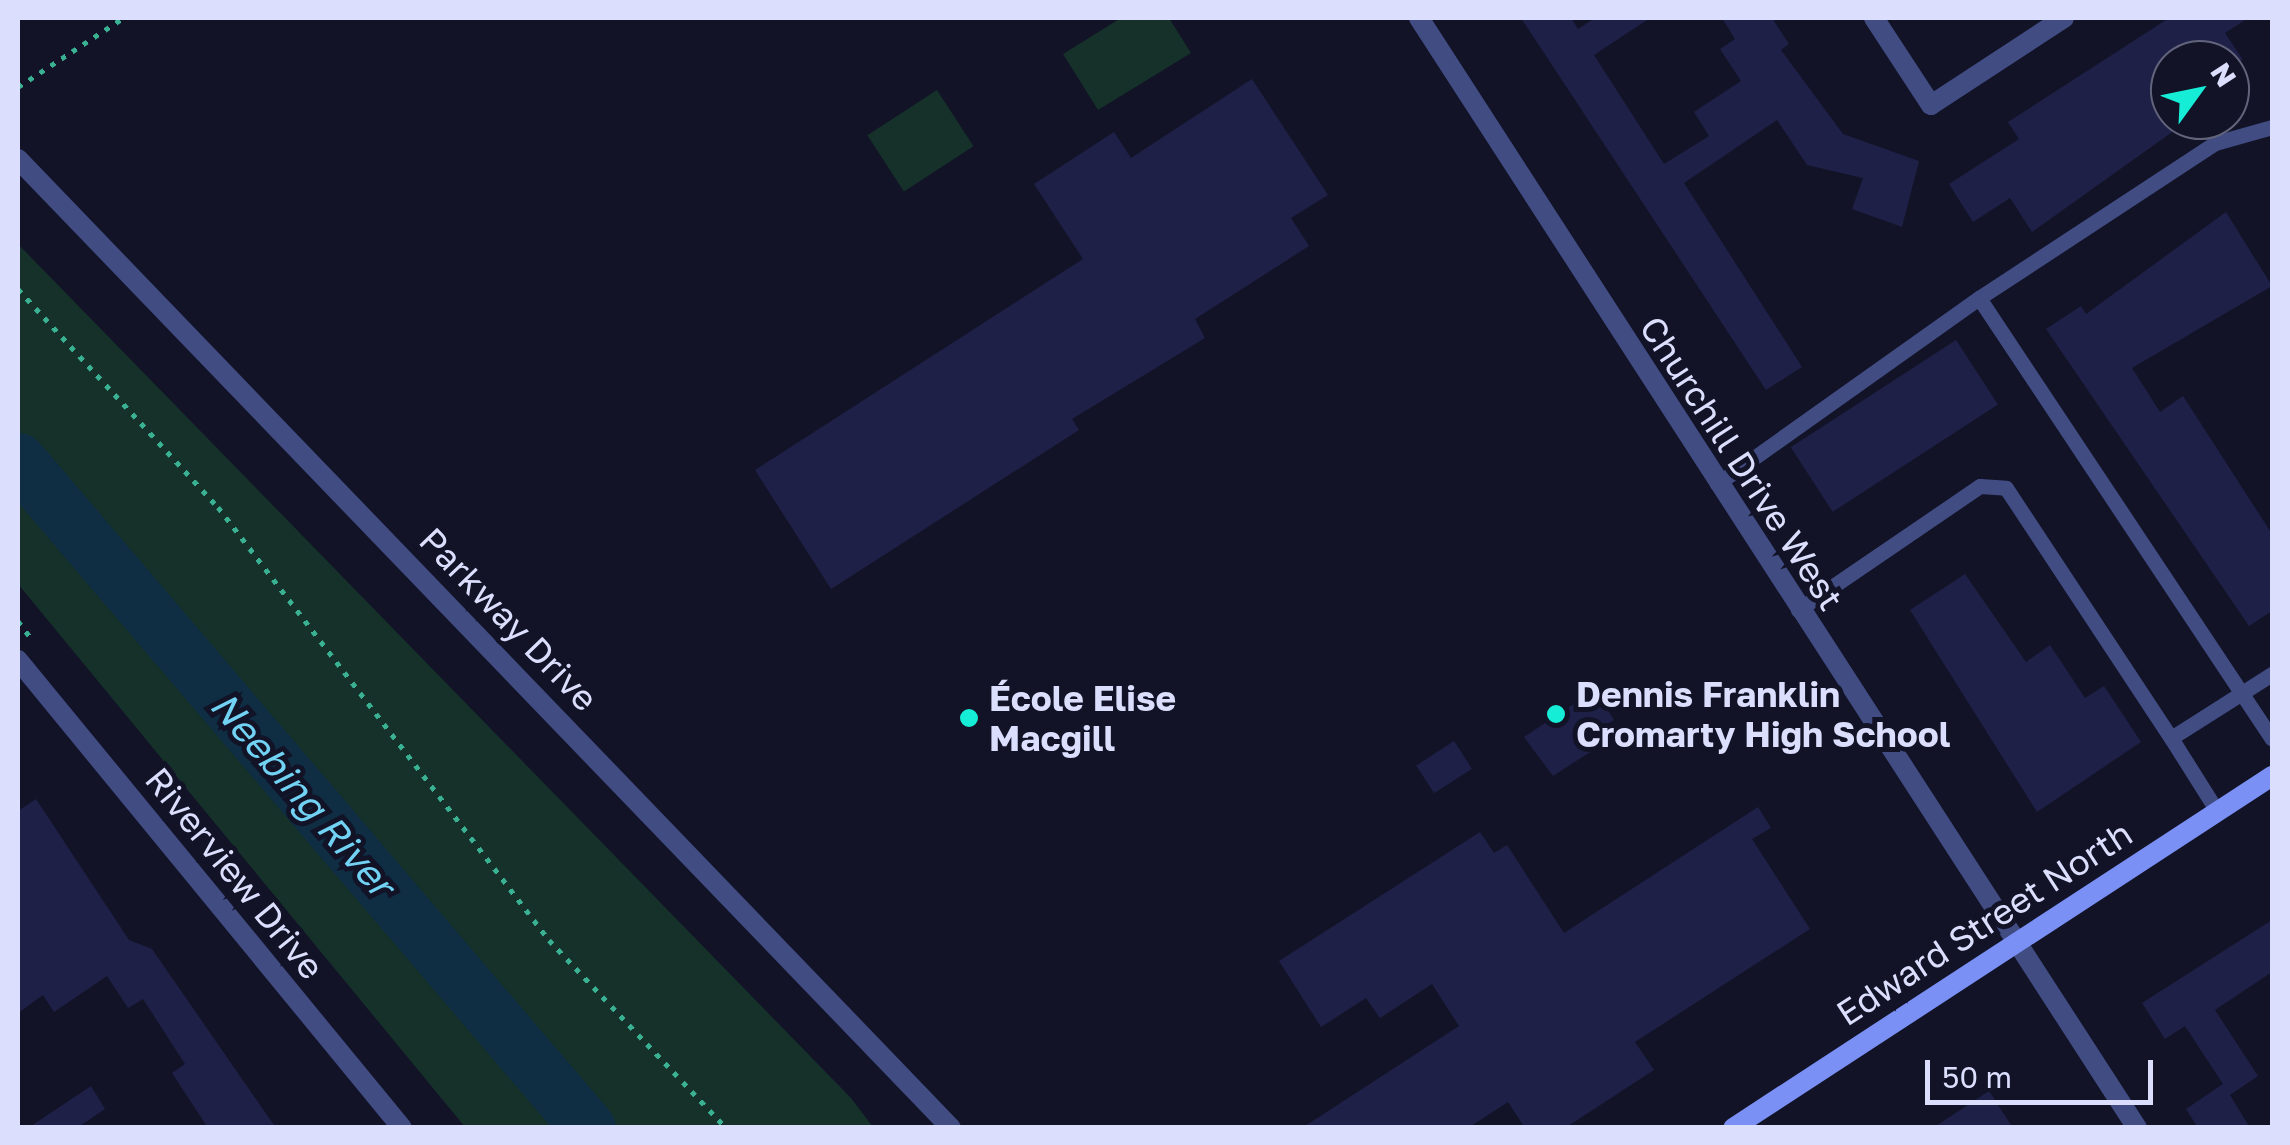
<!DOCTYPE html>
<meta charset="utf-8">
<style>
body{margin:0}
#map{position:relative;width:2290px;height:1145px;overflow:hidden;background:#121327;font-family:"Golos Text",sans-serif}
div>[style]{position:absolute}
.green>*{inset:0;background:#15312a;transform-origin:0 0}
.river>*{height:55px;margin:-27.5px;padding:0 27.5px;transform-origin:27.5px;border-radius:27.5px;background:#0f2d43}
.building>*{inset:0;background:#1f2047;transform-origin:0 0}
.path>*{height:5px;margin-top:-2.5px;transform-origin:0;background:repeating-linear-gradient(90deg,#3ab192 0 5px,transparent 0 13px)}
.service>*{height:15px;margin:-7.5px;padding:0 7.5px;transform-origin:7.5px;border-radius:7.5px;background:#414c83}
.minor>*{height:20px;margin:-10px;padding:0 10px;transform-origin:10px;border-radius:10px;background:#414c83}
.secondary>*{height:20px;margin:-10px;padding:0 10px;transform-origin:10px;border-radius:10px;background:#7a90f5}
.dots>*{width:28px;height:28px;translate:-50% -50%;box-sizing:border-box;border:5px solid #121327;border-radius:50%}
span{translate:-50% -50%;white-space:nowrap;text-align:center;line-height:1.15;-webkit-text-stroke:10px #121327;paint-order:stroke}
.street-label{font-size:35px;color:#dbdefc}
.poi-label{font-size:35px;color:#dbdefc;font-weight:700}
.left{translate:0 -50%;text-align:left}
.water-label{font-size:38px;color:#71d2f4;font-style:italic}
.frame{position:absolute;inset:0;border:20px solid #dbdefc;pointer-events:none}
.north{position:absolute;left:2150px;top:40px;width:100px;height:100px;box-sizing:border-box;background:#121327;border:2px solid #62647c;border-radius:50%;rotate:57deg;font-size:28px;font-weight:700;line-height:40px;text-align:center;color:#dbdefc}
.north::after{content:'';display:block;margin:auto;width:35px;height:45px;background:#16edd7;clip-path:polygon(50% 0,100% 100%,50% 72%,0 100%)}
.scale{position:absolute;left:1925px;top:1060px;width:228px;height:45px;box-sizing:border-box;border:5px solid #dbdefc;border-top:0;padding-left:12px;font-size:30px;line-height:35px;white-space:nowrap;color:#dbdefc;-webkit-text-stroke:8px #121327;paint-order:stroke}
</style>
<div id="map">
<div class="green">
<i style="clip-path:polygon(1121px 18px,1169px 18px,1191px 53px,1098px 110px,1063px 54px)"></i>
<i style="left:937px;top:90px;width:67px;height:83px;rotate:57deg"></i>
<i style="clip-path:polygon(18px 244px,851px 1098px,873px 1127px,465px 1127px,18px 584px)"></i>
</div>
<div class="river">
<i style="left:18px;top:460px;width:878px;rotate:49.53deg"></i>
</div>
<div class="building">
<i style="clip-path:polygon(1521px 18px,1571px 18px,1578px 29px,1595px 18px,1650px 18px,1594px 55px,1664px 164px,1709px 136px,1694px 112px,1741px 81px,1720px 49px,1735px 39px,1722px 18px,1772px 18px,1789px 44px,1781px 50px,1843px 134px,1919px 161px,1902px 227px,1852px 209px,1863px 178px,1807px 165px,1777px 120px,1684px 183px,1802px 367px,1766px 390px)"></i>
<i style="clip-path:polygon(2169px 18px,2248px 18px,2225px 33px,2243px 60px,2212px 60px,2204px 49px,2170px 60px,2170px 120px,2189px 120px,2032px 232px,2010px 198px,1973px 222px,1949px 184px,2019px 139px,2008px 122px)"></i>
<i style="clip-path:polygon(1252px 79px,1328px 195px,1291px 218px,1309px 246px,1195px 319px,1205px 338px,1072px 419px,1079px 430px,831px 589px,755px 470px,1083px 259px,1034px 184px,1114px 132px,1131px 158px)"></i>
<i style="clip-path:polygon(2226px 212px,2272px 286px,2132px 368px,2160px 412px,2183px 396px,2272px 534px,2272px 611px,2249px 626px,2046px 329px,2081px 306px,2086px 314px)"></i>
<i style="left:1956px;top:340px;width:77px;height:197px;rotate:57deg"></i>
<i style="clip-path:polygon(1965px 574px,2026px 662px,2050px 645px,2085px 698px,2104px 686px,2141px 742px,2037px 812px,1910px 610px)"></i>
<i style="clip-path:polygon(1595px 690px,1614px 720px,1590px 735px,1598px 747px,1553px 776px,1524px 737px)"></i>
<i style="left:1454px;top:741px;width:33px;height:45px;rotate:57deg"></i>
<i style="clip-path:polygon(36px 799px,129px 940px,152px 949px,276px 1128px,208px 1128px,172px 1073px,185px 1064px,143px 999px,128px 1008px,107px 976px,54px 1012px,43px 995px,18px 1013px,18px 811px)"></i>
<i style="clip-path:polygon(1758px 807px,1771px 828px,1752px 839px,1810px 929px,1635px 1042px,1654px 1070px,1565px 1128px,1525px 1128px,1508px 1102px,1468px 1128px,1302px 1128px,1459px 1026px,1432px 984px,1380px 1018px,1366px 998px,1321px 1027px,1279px 961px,1480px 832px,1494px 853px,1507px 845px,1564px 933px)"></i>
<i style="clip-path:polygon(2272px 920px,2272px 972px,2215px 1010px,2258px 1076px,2230px 1095px,2250px 1128px,2198px 1128px,2186px 1109px,2223px 1084px,2185px 1026px,2165px 1039px,2142px 1003px)"></i>
<i style="clip-path:polygon(91px 1086px,105px 1109px,77px 1128px,28px 1128px)"></i>
<i style="clip-path:polygon(1989px 1091px,2013px 1128px,1933px 1128px)"></i>
</div>
<div class="path">
<i style="left:18px;top:87px;width:126px;rotate:-33.3deg"></i>
<i style="left:18px;top:289px;width:296px;rotate:47.5deg"></i>
<i style="left:218px;top:507px;width:545px;rotate:52.6deg"></i>
<i style="left:549px;top:940px;width:258px;rotate:46.7deg"></i>
<i style="left:18px;top:621px;width:21px;rotate:53deg"></i>
</div>
<div class="service">
<i style="left:2272px;top:127px;width:59px;rotate:164.3deg"></i>
<i style="left:2215px;top:143px;width:282px;rotate:146.7deg"></i>
<i style="left:1979px;top:298px;width:529px;rotate:56.4deg"></i>
<i style="left:1717px;top:484px;width:321px;rotate:-35.4deg"></i>
<i style="left:1798px;top:610px;width:220px;rotate:-34.3deg"></i>
<i style="left:1980px;top:486px;width:26px;rotate:4deg"></i>
<i style="left:2006px;top:488px;width:300px;rotate:56.6deg"></i>
<i style="left:2217px;top:811px;width:86px;rotate:-122.2deg"></i>
<i style="left:2171px;top:738px;width:120px;rotate:-32.4deg"></i>
</div>
<div class="minor">
<i style="left:1419px;top:18px;width:1322px;rotate:57.1deg"></i>
<i style="left:1874px;top:18px;width:104px;rotate:56.8deg"></i>
<i style="left:1931px;top:105px;width:159px;rotate:-33.2deg"></i>
<i style="left:18px;top:159px;width:1345px;rotate:46.08deg"></i>
<i style="left:18px;top:660px;width:605px;rotate:50.63deg"></i>
</div>
<div class="secondary">
<i style="left:1733px;top:1128px;width:644px;rotate:-33.15deg"></i>
</div>
<div class="dots">
<i style="left:1556px;top:714px;background:#16edd7"></i>
<i style="left:969px;top:718px;background:#16edd7"></i>
</div>
<div class="street-label">
<span style="left:1742px;top:463px;rotate:57deg">Churchill Drive West</span>
<span style="left:509px;top:619px;rotate:46deg">Parkway Drive</span>
<span style="left:235px;top:873px;rotate:51deg">Riverview Drive</span>
<span style="left:1984px;top:923px;rotate:-33deg">Edward Street North</span>
</div>
<div class="poi-label">
<span class="left" style="left:1576px;top:714px">Dennis Franklin<br>Cromarty High School</span>
<span class="left" style="left:989px;top:718px">École Elise<br>Macgill</span>
</div>
<div class="water-label">
<span style="left:303px;top:794px;rotate:49deg">Neebing River</span>
</div>
<div class="frame"></div>
<div class="north">N</div>
<div class="scale">50 m</div>
</div>
